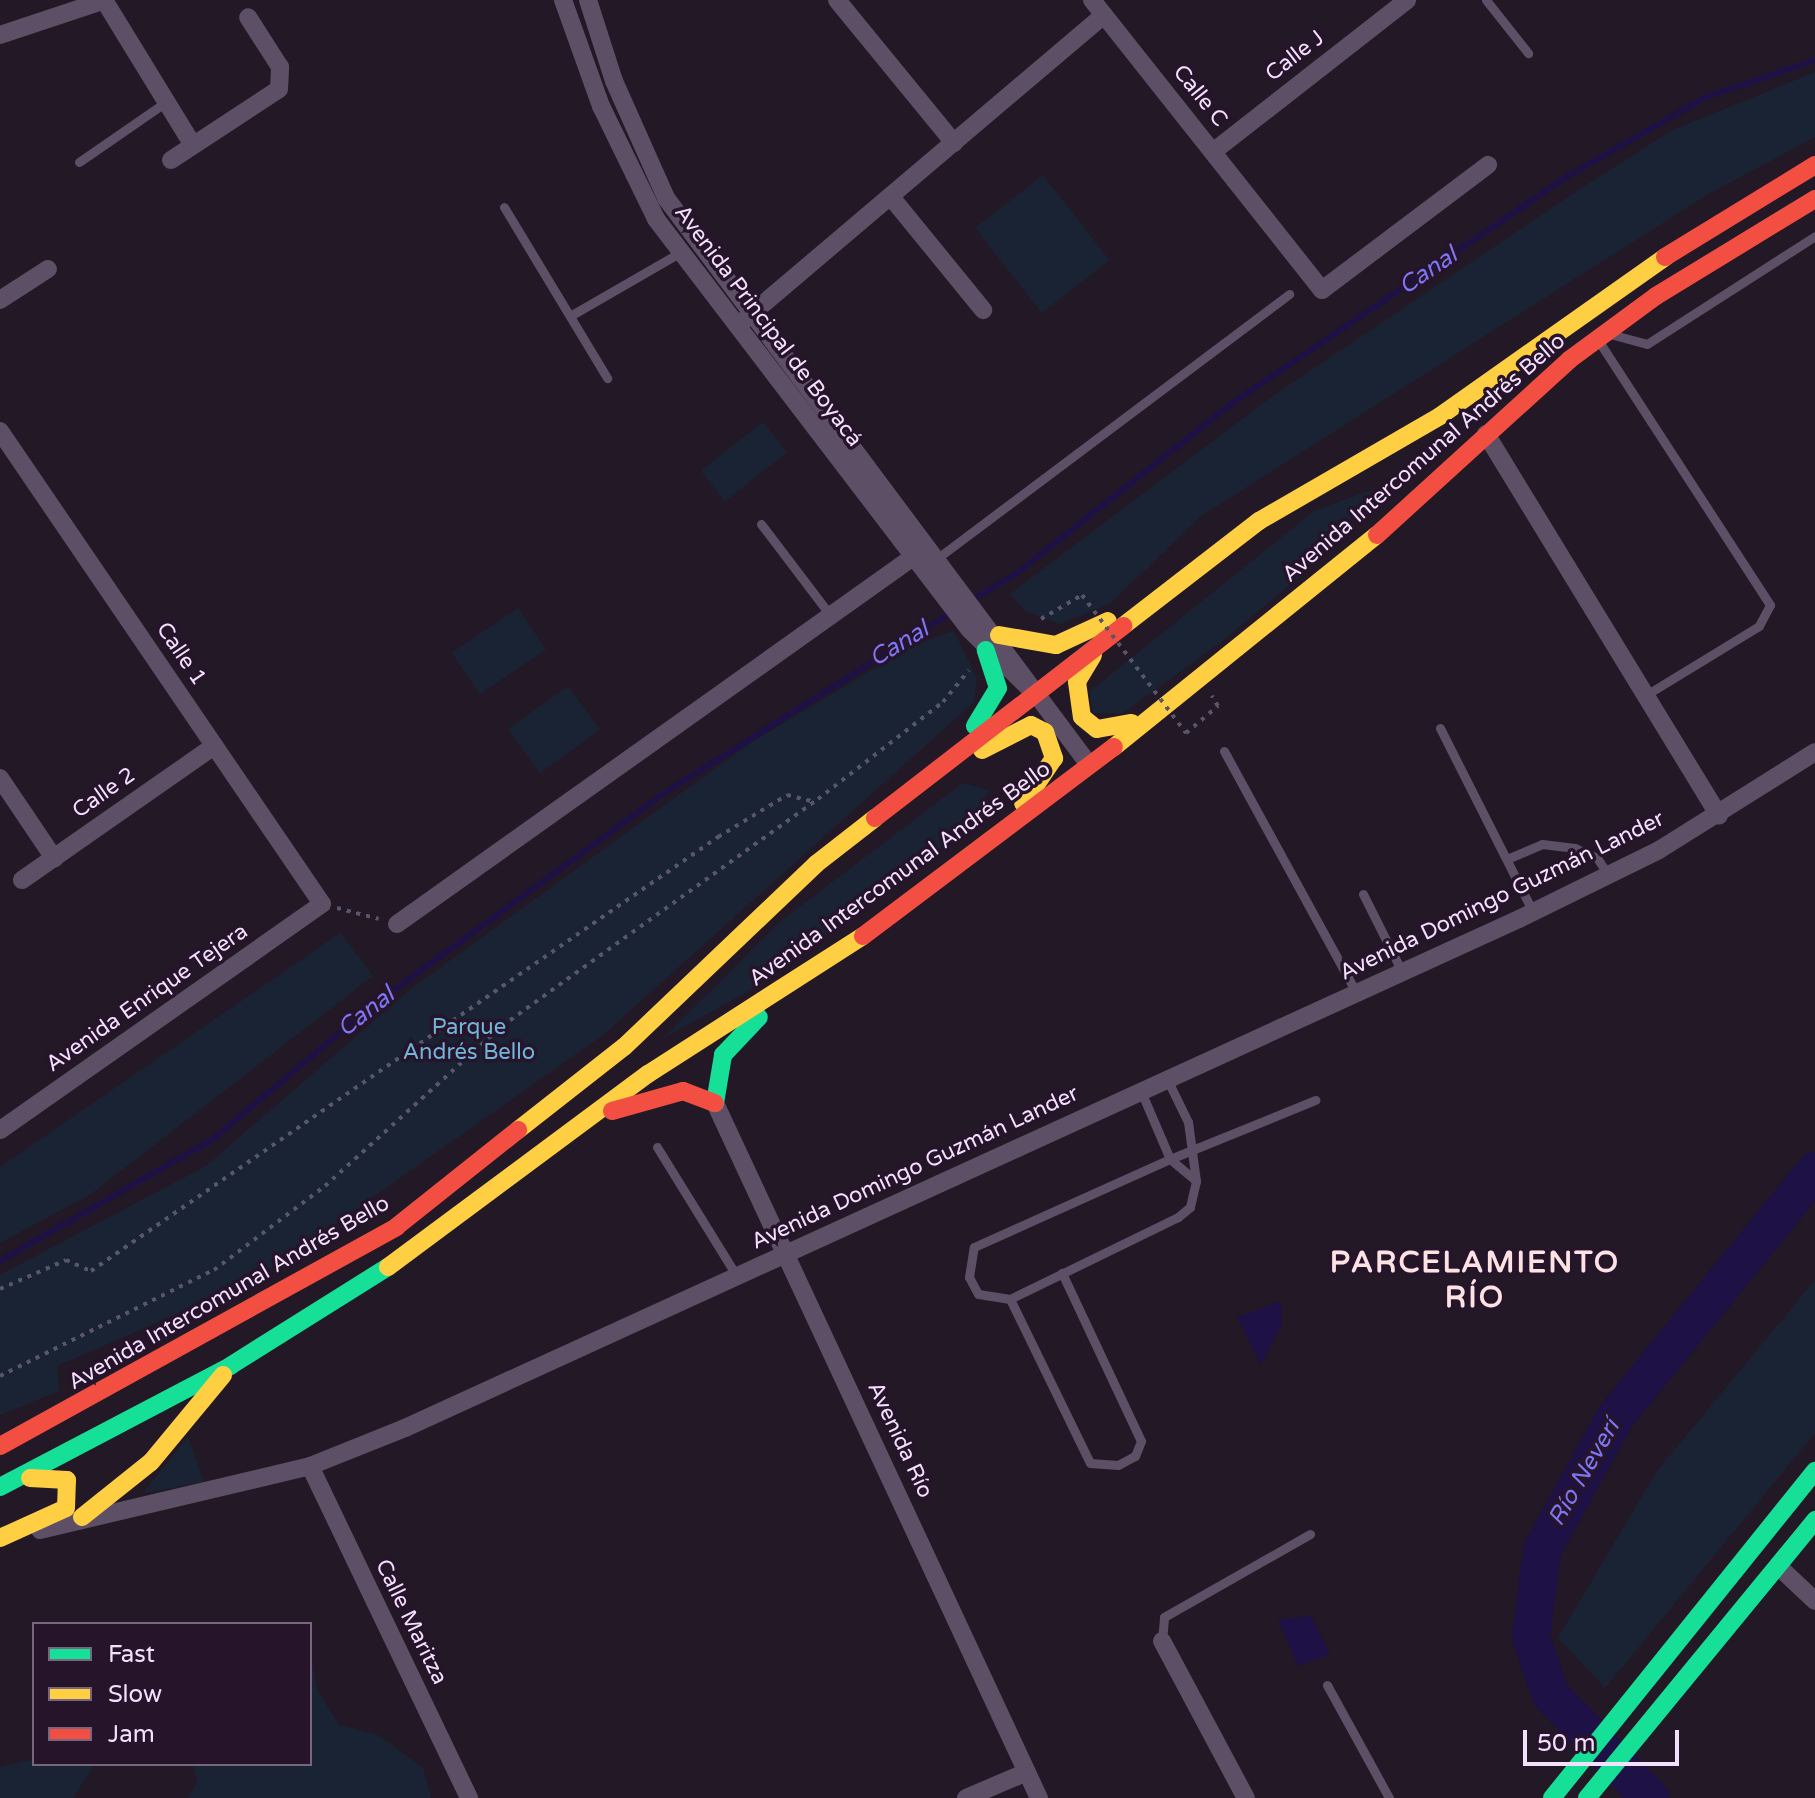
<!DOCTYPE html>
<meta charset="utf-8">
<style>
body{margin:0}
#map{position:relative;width:1815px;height:1798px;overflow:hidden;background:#231926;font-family:"Varela Round",sans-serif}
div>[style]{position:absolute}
.green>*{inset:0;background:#192333;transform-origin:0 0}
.water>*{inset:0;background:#1d1145}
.stream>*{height:6px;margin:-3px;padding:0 3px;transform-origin:3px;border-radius:3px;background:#1d1145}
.river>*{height:38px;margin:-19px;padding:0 19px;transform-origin:19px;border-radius:19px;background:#1d1145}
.path>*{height:4px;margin-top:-2px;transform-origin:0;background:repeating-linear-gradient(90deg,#59556a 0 4px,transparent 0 10px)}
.lane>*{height:9px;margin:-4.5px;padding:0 4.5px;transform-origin:4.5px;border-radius:4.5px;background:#5d4f66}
.street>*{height:18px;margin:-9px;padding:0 9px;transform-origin:9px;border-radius:9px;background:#5d4f66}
.fast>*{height:18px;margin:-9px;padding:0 9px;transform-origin:9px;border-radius:9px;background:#16e098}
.slow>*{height:18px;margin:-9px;padding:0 9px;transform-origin:9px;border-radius:9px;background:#ffcf43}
.jam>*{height:18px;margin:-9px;padding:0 9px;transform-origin:9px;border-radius:9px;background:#f24e42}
.path-bridge>*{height:4px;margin-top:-2px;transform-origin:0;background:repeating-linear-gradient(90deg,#59556a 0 4px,transparent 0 10px)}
span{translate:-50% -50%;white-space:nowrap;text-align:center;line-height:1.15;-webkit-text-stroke:7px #26142b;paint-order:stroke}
.street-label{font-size:22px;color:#f4e0fd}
.park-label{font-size:22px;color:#6fb6da}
.water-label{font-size:24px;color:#7c76f5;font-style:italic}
.district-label{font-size:30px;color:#fde2e3;font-weight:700;letter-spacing:2px}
.legend{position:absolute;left:32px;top:1622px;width:280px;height:144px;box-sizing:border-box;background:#26142b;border:2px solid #78667f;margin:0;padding:10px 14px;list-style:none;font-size:24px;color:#f4e0fd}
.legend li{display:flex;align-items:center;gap:16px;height:40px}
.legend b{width:40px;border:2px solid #78667f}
.scale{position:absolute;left:1523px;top:1730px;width:156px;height:36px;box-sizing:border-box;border:4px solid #f4e0fd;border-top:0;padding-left:10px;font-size:24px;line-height:28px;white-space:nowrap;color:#f4e0fd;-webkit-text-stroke:6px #26142b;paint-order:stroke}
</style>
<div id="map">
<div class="green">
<i style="clip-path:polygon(1815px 72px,1815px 137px,1710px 193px,1201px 516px,1111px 603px,1060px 624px,1025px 611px,1010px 594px,1270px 398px,1580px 189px,1671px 131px)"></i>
<i style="left:1043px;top:175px;width:108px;height:86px;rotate:52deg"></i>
<i style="left:763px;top:422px;width:39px;height:79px;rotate:52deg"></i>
<i style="clip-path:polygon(1379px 487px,1299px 577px,1221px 642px,1123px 713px,1093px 713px,1089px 692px,1314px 511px)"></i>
<i style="left:518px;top:608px;width:50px;height:80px;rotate:56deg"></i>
<i style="clip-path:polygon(954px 631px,977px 678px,974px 702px,603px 1035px,257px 1279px,57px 1366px,59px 1391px,0 1415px,0 1275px,206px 1166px,412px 988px,752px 742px,914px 645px)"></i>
<i style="left:568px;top:686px;width:54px;height:74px;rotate:54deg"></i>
<i style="clip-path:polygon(963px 783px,989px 790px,981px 808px,922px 866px,747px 992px,662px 1039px,782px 920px)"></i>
<i style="clip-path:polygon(340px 933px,373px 976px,91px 1194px,0 1243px,0 1167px)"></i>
<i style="clip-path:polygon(1815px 1280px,1815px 1433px,1605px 1688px,1558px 1638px,1657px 1471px)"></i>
<i style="clip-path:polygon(188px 1437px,204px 1482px,143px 1493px)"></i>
<i style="clip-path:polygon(310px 1657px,318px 1691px,339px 1725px,378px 1735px,423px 1768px,431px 1798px,188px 1798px,197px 1783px,193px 1764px,310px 1764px)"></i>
<i style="clip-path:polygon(34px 1759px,34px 1764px,95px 1764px,73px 1798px,0 1798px,0 1767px)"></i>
</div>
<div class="water">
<i style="clip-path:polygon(1281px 1301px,1282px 1323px,1261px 1365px,1237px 1317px)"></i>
<i style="clip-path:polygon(1311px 1616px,1330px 1654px,1298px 1666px,1278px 1620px)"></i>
</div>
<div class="stream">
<i style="left:970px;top:601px;width:55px;rotate:-30.8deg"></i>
<i style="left:1017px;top:573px;width:273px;rotate:-38.3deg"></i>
<i style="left:1231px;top:404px;width:407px;rotate:-34.1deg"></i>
<i style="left:1568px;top:176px;width:157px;rotate:-29.8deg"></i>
<i style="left:1704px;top:98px;width:117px;rotate:-18.9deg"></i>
<i style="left:0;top:1261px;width:245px;rotate:-29.8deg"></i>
<i style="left:213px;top:1139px;width:202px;rotate:-40deg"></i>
<i style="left:368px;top:1009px;width:365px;rotate:-36.1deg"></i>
<i style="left:663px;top:794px;width:344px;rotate:-32.2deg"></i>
</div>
<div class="river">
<i style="left:1650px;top:1798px;width:143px;rotate:-133.9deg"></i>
<i style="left:1551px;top:1695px;width:60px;rotate:-109.3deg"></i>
<i style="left:1531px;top:1638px;width:89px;rotate:-82.9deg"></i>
<i style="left:1542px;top:1550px;width:153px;rotate:-61.1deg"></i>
<i style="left:1616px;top:1416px;width:316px;rotate:-50.9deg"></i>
</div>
<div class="path">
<i style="left:1041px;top:619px;width:48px;rotate:-30.3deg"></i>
<i style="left:1186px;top:733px;width:42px;rotate:-40.2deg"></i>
<i style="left:1218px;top:706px;width:12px;rotate:-121deg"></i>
<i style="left:337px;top:908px;width:43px;rotate:14.7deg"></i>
<i style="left:0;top:1289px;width:72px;rotate:-23.7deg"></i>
<i style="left:66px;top:1260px;width:27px;rotate:24deg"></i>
<i style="left:91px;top:1271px;width:763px;rotate:-34.69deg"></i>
<i style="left:718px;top:837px;width:81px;rotate:-31.3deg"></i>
<i style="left:787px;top:795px;width:29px;rotate:14deg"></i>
<i style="left:0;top:1376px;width:239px;rotate:-26.4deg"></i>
<i style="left:214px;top:1270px;width:139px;rotate:-37.1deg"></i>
<i style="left:325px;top:1186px;width:239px;rotate:-42.1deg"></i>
<i style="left:502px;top:1026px;width:389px;rotate:-35.7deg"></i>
<i style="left:818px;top:799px;width:158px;rotate:-37.8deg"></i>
<i style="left:943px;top:702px;width:41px;rotate:-50.9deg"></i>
</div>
<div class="lane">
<i style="left:1486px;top:0;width:68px;rotate:51.6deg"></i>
<i style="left:79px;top:162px;width:106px;rotate:-34.6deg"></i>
<i style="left:504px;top:207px;width:200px;rotate:58.9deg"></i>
<i style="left:570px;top:316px;width:128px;rotate:-30deg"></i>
<i style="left:1610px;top:334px;width:38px;rotate:15deg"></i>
<i style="left:1647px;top:344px;width:200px;rotate:-32.7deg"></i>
<i style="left:1598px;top:340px;width:316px;rotate:57deg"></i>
<i style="left:1770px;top:605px;width:24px;rotate:118deg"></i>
<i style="left:1759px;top:626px;width:132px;rotate:148.6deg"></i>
<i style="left:761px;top:524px;width:114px;rotate:52.8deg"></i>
<i style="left:939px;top:557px;width:438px;rotate:-36.9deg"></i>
<i style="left:1440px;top:728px;width:206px;rotate:63.2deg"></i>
<i style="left:1224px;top:751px;width:275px;rotate:61.3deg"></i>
<i style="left:1507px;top:859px;width:38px;rotate:-23deg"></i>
<i style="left:1542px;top:844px;width:33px;rotate:7deg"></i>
<i style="left:1575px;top:848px;width:24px;rotate:24deg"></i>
<i style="left:1597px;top:858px;width:22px;rotate:56deg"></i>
<i style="left:1363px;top:894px;width:87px;rotate:63.4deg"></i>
<i style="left:1167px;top:1079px;width:48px;rotate:64deg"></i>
<i style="left:1188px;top:1122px;width:60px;rotate:82.3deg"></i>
<i style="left:1140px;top:1089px;width:76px;rotate:66.8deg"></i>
<i style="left:1170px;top:1159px;width:157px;rotate:-22.1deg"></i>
<i style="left:657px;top:1147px;width:154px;rotate:58.3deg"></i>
<i style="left:1170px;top:1159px;width:34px;rotate:40deg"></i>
<i style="left:1196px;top:1181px;width:27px;rotate:103deg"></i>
<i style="left:1190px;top:1207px;width:16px;rotate:140deg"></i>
<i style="left:1178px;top:1217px;width:187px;rotate:154deg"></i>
<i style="left:1010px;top:1299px;width:32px;rotate:-171deg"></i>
<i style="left:978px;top:1294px;width:19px;rotate:-118deg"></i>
<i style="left:969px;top:1277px;width:30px;rotate:-81deg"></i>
<i style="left:974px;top:1247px;width:215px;rotate:-24.2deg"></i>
<i style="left:1010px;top:1299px;width:182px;rotate:64deg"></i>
<i style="left:1090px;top:1463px;width:28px;rotate:4deg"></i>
<i style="left:1118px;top:1465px;width:19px;rotate:-28deg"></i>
<i style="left:1135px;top:1456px;width:16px;rotate:-68deg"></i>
<i style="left:1141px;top:1441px;width:186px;rotate:-115.2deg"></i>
<i style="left:1162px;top:1641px;width:24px;rotate:-85deg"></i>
<i style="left:1164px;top:1617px;width:168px;rotate:-29.6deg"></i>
<i style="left:1327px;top:1685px;width:129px;rotate:61.2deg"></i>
</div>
<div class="street">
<i style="left:104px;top:0;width:170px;rotate:58.5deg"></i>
<i style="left:563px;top:0;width:113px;rotate:70.3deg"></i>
<i style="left:601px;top:106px;width:126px;rotate:64deg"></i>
<i style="left:656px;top:219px;width:516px;rotate:52.64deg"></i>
<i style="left:969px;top:629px;width:90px;rotate:44.5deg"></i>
<i style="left:588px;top:0;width:85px;rotate:72.2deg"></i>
<i style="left:614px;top:81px;width:128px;rotate:66deg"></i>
<i style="left:666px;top:198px;width:704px;rotate:53.26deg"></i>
<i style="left:837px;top:0;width:185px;rotate:50.7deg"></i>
<i style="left:1092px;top:0;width:370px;rotate:51.6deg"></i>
<i style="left:1322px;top:290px;width:208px;rotate:-37deg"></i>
<i style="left:0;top:35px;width:111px;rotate:-18.4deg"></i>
<i style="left:1214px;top:151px;width:245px;rotate:-38deg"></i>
<i style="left:171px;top:160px;width:129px;rotate:-33.3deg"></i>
<i style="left:279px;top:89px;width:22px;rotate:-87deg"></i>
<i style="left:280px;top:67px;width:59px;rotate:-122.6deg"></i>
<i style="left:891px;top:197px;width:146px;rotate:50.8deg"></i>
<i style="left:0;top:300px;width:57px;rotate:-32.9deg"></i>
<i style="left:743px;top:321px;width:473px;rotate:-40.3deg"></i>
<i style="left:0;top:431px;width:572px;rotate:55.75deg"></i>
<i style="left:322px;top:904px;width:393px;rotate:144.9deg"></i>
<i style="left:1486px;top:434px;width:447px;rotate:58.6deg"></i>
<i style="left:0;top:778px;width:97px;rotate:56deg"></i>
<i style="left:22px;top:880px;width:234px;rotate:-34.9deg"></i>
<i style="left:397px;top:924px;width:633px;rotate:-35.42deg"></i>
<i style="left:715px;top:1103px;width:767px;rotate:65.01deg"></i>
<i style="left:310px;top:1466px;width:368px;rotate:64.4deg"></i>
<i style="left:40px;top:1530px;width:277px;rotate:-13.3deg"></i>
<i style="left:310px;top:1466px;width:102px;rotate:-21.8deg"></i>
<i style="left:405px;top:1428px;width:1225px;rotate:-24.56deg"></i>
<i style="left:1519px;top:919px;width:156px;rotate:-26.2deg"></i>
<i style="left:1659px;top:850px;width:184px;rotate:-32.1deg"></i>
<i style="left:1778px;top:1566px;width:51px;rotate:43.4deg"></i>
<i style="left:1162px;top:1641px;width:178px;rotate:61.9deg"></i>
<i style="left:966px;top:1798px;width:66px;rotate:-23.1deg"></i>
</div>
<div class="fast">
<i style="left:975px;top:726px;width:44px;rotate:-58.8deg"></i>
<i style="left:998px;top:688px;width:40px;rotate:-108deg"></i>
<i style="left:715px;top:1103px;width:49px;rotate:-80.5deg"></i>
<i style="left:723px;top:1055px;width:52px;rotate:-46.5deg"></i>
<i style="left:0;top:1487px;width:260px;rotate:-27.7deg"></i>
<i style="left:230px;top:1366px;width:186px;rotate:-32.1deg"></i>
<i style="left:1552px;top:1798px;width:420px;rotate:-51.2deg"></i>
<i style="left:1587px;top:1798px;width:360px;rotate:-50.6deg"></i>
</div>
<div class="slow">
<i style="left:1123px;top:626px;width:172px;rotate:-37.7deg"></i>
<i style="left:1259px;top:521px;width:209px;rotate:-30.1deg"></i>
<i style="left:1440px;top:416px;width:276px;rotate:-35.2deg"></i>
<i style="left:999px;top:635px;width:58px;rotate:10deg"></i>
<i style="left:1056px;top:645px;width:57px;rotate:-24.8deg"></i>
<i style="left:1093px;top:655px;width:31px;rotate:121deg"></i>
<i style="left:1077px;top:682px;width:35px;rotate:82deg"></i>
<i style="left:1082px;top:717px;width:19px;rotate:39deg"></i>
<i style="left:1097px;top:729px;width:35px;rotate:-10deg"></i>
<i style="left:1114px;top:747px;width:338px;rotate:-38.9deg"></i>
<i style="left:982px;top:750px;width:55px;rotate:-27deg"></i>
<i style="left:1031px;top:725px;width:16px;rotate:27deg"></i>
<i style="left:1045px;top:732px;width:28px;rotate:71deg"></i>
<i style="left:1054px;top:758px;width:55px;rotate:124deg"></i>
<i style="left:518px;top:1130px;width:135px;rotate:-38.1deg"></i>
<i style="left:624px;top:1047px;width:265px;rotate:-43.6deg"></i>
<i style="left:816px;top:864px;width:75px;rotate:-37.9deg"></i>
<i style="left:388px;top:1267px;width:324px;rotate:-36.6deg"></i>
<i style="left:648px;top:1074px;width:255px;rotate:-32.7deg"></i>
<i style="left:82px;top:1517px;width:88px;rotate:-38.6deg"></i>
<i style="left:151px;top:1462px;width:113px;rotate:-50.4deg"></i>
<i style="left:0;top:1538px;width:72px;rotate:-24.4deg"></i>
<i style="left:66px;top:1508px;width:28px;rotate:-88deg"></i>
<i style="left:67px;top:1480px;width:37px;rotate:-177deg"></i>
</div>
<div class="jam">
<i style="left:1665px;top:257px;width:176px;rotate:-31.5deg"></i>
<i style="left:1377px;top:535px;width:260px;rotate:-42.3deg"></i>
<i style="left:1569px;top:360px;width:108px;rotate:-36.3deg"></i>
<i style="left:1656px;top:296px;width:186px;rotate:-31.4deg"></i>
<i style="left:875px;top:818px;width:314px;rotate:-37.7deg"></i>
<i style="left:863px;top:936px;width:314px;rotate:-37deg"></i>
<i style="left:612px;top:1111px;width:74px;rotate:-15.7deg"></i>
<i style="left:683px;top:1091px;width:34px;rotate:21deg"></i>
<i style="left:0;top:1446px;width:453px;rotate:-28.9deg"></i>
<i style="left:396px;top:1227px;width:156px;rotate:-38.5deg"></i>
</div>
<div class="path-bridge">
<i style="left:1082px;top:595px;width:173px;rotate:53deg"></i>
</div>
<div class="street-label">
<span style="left:1295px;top:56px;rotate:-38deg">Calle J</span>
<span style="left:1200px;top:96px;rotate:51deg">Calle C</span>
<span style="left:768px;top:326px;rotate:53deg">Avenida Principal de Boyacá</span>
<span style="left:1424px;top:458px;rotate:-41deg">Avenida Intercomunal Andrés Bello</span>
<span style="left:181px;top:654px;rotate:56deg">Calle 1</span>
<span style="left:104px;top:793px;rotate:-35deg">Calle 2</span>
<span style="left:900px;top:874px;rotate:-36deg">Avenida Intercomunal Andrés Bello</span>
<span style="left:1502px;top:896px;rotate:-26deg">Avenida Domingo Guzmán Lander</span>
<span style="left:147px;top:998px;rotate:-35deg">Avenida Enrique Tejera</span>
<span style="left:915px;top:1168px;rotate:-25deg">Avenida Domingo Guzmán Lander</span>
<span style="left:229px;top:1293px;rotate:-30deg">Avenida Intercomunal Andrés Bello</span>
<span style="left:900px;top:1440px;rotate:65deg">Avenida Río</span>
<span style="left:411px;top:1622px;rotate:64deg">Calle Maritza</span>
</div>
<div class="park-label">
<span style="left:469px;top:1040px">Parque<br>Andrés Bello</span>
</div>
<div class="water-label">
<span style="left:1428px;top:271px;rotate:-34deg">Canal</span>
<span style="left:899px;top:644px;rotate:-31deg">Canal</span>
<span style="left:366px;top:1012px;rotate:-38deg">Canal</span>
<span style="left:1584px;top:1473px;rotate:-60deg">Río Neverí</span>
</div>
<div class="district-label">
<span style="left:1475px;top:1280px">PARCELAMIENTO<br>RÍO</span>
</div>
<ul class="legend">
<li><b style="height:10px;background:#16e098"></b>Fast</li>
<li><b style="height:10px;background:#ffcf43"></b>Slow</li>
<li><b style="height:10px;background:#f24e42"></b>Jam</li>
</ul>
<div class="scale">50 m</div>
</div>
